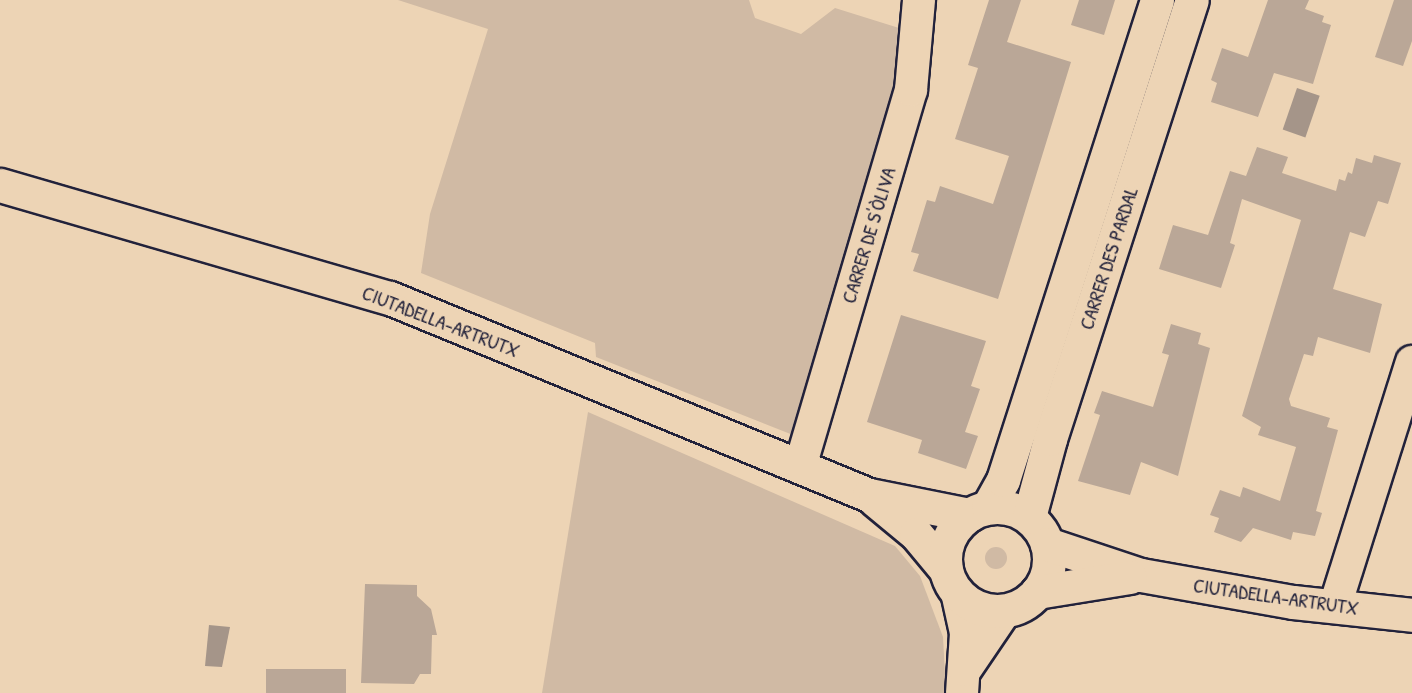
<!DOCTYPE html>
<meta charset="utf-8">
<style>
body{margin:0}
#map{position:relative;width:1412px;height:693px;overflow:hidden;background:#edd4b5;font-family:"Patrick Hand",sans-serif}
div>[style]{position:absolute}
.green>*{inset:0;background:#d0baa4}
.round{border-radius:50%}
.water>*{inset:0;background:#a59589;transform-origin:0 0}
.building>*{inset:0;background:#baa797;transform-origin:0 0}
.roads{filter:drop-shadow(2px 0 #22223b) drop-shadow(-2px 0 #22223b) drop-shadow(0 2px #22223b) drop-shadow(0 -2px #22223b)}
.street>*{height:32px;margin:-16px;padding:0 16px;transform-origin:16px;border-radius:16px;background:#edd4b5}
.secondary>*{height:33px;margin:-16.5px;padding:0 16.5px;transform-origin:16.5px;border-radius:16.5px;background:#edd4b5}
.secondary>.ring{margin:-16.5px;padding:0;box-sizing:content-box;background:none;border:33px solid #edd4b5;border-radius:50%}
span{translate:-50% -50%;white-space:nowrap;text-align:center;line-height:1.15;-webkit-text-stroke:4.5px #edd4b5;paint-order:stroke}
.street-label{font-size:20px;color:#22223b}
</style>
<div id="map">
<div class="green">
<i style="clip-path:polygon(398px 0,749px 0,755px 18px,801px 34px,835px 8px,899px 28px,895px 92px,793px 435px,596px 357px,595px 343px,421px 273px,430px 214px,488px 29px)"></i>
<i style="clip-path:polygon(588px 412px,895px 546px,920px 576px,943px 637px,946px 693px,542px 693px)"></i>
<i class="round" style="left:985px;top:547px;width:22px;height:22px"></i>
</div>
<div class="water">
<i style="left:1297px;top:88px;width:24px;height:44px;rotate:19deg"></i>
<i style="clip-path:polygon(209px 625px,230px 627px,222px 667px,205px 666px)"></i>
</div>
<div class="building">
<i style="clip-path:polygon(989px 0,1021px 0,1007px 42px,1071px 62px,998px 299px,913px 271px,919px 254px,911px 252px,927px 200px,935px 202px,940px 186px,993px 204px,1009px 156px,955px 139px,978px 68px,968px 65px)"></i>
<i style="clip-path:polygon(1079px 0,1115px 0,1104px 35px,1071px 25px)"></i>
<i style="clip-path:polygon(1268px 0,1309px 0,1305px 9px,1324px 16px,1322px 22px,1331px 25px,1313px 84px,1274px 73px,1258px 117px,1211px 102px,1217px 83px,1211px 80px,1222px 48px,1248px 57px)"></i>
<i style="clip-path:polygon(1394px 0,1412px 0,1412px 41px,1403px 66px,1375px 57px)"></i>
<i style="clip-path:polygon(1257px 147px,1288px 157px,1282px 173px,1336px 191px,1339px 179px,1345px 181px,1348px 172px,1352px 174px,1356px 158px,1372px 163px,1374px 155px,1401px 163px,1388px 204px,1378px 201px,1365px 237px,1350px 232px,1333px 289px,1382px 304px,1370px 353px,1318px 337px,1313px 356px,1304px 354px,1289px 399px,1291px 406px,1330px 418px,1327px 427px,1338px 430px,1316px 511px,1322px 513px,1315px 536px,1293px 532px,1291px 540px,1253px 528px,1241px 542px,1214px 532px,1219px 518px,1210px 515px,1220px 490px,1240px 497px,1243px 487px,1280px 501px,1296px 447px,1258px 435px,1261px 427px,1242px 416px,1301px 220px,1242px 199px,1230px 243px,1235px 245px,1221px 288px,1159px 269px,1173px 225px,1208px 235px,1230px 171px,1246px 176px)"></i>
<i style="clip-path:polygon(901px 315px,986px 341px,971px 386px,980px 389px,965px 432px,978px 436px,966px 469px,918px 453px,922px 440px,867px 422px)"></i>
<i style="clip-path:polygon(1171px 324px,1201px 333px,1198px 344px,1210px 348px,1178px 476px,1141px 462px,1130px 495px,1078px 481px,1100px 415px,1094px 413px,1102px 391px,1153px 407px,1169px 355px,1162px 353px)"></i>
<i style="clip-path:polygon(365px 584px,417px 585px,417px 596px,431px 609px,437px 635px,432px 635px,431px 674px,420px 674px,414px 684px,361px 683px)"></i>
<i style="left:266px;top:669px;width:80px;height:24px"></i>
</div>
<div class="roads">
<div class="street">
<i style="left:800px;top:467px;width:393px;rotate:-73.6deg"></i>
<i style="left:911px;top:90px;width:90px;rotate:-84.9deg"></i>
<i style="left:957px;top:592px;width:42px;rotate:77.6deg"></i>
<i style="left:966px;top:633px;width:60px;rotate:93.8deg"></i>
<i style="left:1335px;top:606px;width:256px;rotate:-72.5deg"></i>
<i style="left:965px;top:670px;width:71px;rotate:-55.9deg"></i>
</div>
<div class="secondary">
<i style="left:0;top:185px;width:406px;rotate:16.2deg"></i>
<i style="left:390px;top:298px;width:518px;rotate:22.36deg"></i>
<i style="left:869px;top:495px;width:102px;rotate:11.3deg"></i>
<i style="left:875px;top:500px;width:53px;rotate:39.7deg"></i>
<i style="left:916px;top:534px;width:47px;rotate:50.2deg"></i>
<i class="ring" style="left:945px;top:507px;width:71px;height:71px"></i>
<i style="left:988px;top:507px;width:31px;rotate:-61deg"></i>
<i style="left:1003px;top:480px;width:504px;rotate:-72.21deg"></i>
<i style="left:1029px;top:517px;width:81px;rotate:-74.9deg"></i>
<i style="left:1050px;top:439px;width:461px;rotate:-72.1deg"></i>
<i style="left:1047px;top:544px;width:99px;rotate:18.3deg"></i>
<i style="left:1141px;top:575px;width:154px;rotate:10.1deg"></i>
<i style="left:1293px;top:602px;width:120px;rotate:6.2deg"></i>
<i style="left:1037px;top:592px;width:94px;rotate:-9.2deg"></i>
</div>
</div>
<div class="street-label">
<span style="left:868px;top:235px;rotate:-73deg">CARRER DE S'ÒLIVA</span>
<span style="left:1108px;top:258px;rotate:-72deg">CARRER DES PARDAL</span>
<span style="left:441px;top:321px;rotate:21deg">CIUTADELLA-ARTRUTX</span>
<span style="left:1276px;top:596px;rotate:8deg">CIUTADELLA-ARTRUTX</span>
</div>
</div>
